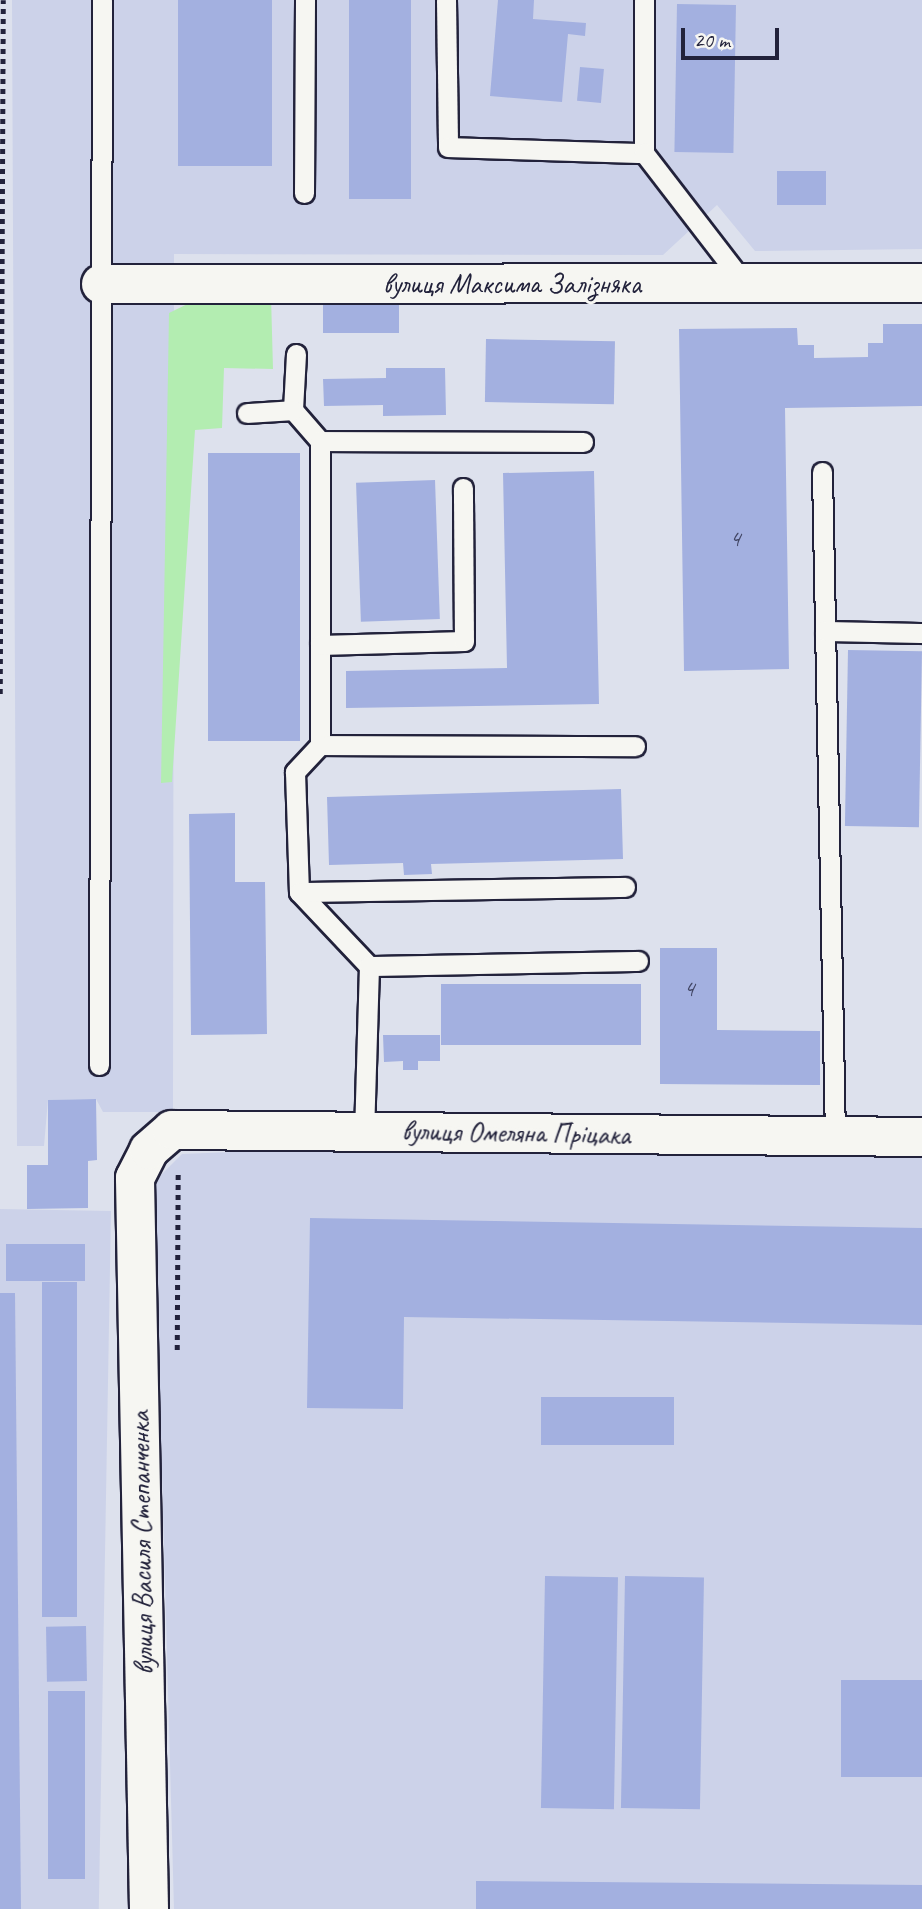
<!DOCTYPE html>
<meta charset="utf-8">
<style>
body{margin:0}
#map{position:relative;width:922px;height:1909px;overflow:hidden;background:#dde1ed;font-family:Caveat,sans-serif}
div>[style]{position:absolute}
.built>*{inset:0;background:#ccd2e9;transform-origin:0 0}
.green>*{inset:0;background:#b3edb1}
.building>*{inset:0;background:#a3b0e0;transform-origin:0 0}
.path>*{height:4.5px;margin-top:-2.25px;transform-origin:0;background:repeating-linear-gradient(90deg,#22223b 0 5px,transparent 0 10px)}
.roads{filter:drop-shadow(2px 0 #22223b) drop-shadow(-2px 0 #22223b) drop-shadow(0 2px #22223b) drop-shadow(0 -2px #22223b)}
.lane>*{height:19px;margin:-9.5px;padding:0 9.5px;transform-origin:9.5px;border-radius:9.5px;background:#f6f6f2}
.street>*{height:38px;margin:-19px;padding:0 19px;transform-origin:19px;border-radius:19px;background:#f6f6f2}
.secondary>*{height:38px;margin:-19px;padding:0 19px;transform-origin:19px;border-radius:19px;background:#f6f6f2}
span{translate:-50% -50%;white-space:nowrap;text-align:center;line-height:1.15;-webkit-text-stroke:6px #f6f6f2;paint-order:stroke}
.number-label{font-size:24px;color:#424664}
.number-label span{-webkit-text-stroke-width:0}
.street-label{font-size:28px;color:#22223b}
.scale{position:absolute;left:681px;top:28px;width:98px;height:32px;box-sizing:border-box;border:4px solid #22223b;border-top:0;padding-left:9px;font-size:21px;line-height:24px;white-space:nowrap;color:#22223b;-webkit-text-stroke:5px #f6f6f2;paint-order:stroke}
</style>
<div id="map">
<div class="built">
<i style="clip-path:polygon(12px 0,922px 0,922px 249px,755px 251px,717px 205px,663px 255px,174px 254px,173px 1112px,103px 1112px,96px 1099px,48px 1100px,44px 1146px,17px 1146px)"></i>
<i style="clip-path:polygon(358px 1147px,922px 1149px,922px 1909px,174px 1909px,154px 1182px,182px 1154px)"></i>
<i style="left:0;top:1209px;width:111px;height:700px;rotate:1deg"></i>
</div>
<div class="green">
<i style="clip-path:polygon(206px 295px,271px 296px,273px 369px,224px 368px,222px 428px,195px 430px,172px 782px,161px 783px,169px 313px)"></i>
</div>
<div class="building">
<i style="left:178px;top:0;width:94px;height:166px"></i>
<i style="left:349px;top:0;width:62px;height:199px"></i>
<i style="clip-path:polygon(498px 0,534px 0,533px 19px,586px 23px,585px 36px,568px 34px,562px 102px,490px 96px)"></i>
<i style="left:677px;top:4px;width:59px;height:148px;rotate:1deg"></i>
<i style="left:580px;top:67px;width:24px;height:34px;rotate:5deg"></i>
<i style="left:777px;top:171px;width:49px;height:34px"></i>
<i style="left:323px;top:299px;width:76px;height:34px"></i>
<i style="clip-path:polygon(883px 324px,922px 324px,922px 406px,785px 408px,789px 669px,684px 671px,679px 329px,797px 328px,798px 345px,814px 345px,814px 358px,868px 357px,868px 343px,883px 343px)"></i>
<i style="left:486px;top:339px;width:129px;height:63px;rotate:1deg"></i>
<i style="clip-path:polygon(386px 368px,445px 368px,446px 415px,383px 416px,383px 405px,324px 406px,323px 379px,386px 378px)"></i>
<i style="left:208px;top:453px;width:92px;height:288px"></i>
<i style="clip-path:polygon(594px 471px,599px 704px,346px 708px,346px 671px,507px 668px,503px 473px)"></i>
<i style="left:435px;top:480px;width:139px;height:79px;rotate:88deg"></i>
<i style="left:848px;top:650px;width:74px;height:176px;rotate:1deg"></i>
<i style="clip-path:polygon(621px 789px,623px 859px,431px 864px,432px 874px,404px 875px,403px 863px,329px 865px,327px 797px)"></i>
<i style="clip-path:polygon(235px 813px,235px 882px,265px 882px,267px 1034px,191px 1035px,189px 814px)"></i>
<i style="clip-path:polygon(660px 948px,717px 948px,717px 1030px,820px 1031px,820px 1085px,660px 1084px)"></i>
<i style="left:441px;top:984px;width:200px;height:61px"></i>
<i style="clip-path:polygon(383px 1035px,440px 1035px,440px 1061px,418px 1061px,418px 1070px,403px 1070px,403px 1061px,384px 1062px)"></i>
<i style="clip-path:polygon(96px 1099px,97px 1160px,88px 1161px,88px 1208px,27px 1209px,27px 1165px,48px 1165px,48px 1100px)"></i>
<i style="clip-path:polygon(310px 1218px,922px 1228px,922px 1325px,404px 1317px,403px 1409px,307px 1408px)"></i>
<i style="left:6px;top:1244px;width:79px;height:37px"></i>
<i style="left:42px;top:1282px;width:35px;height:335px"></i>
<i style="clip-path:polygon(0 1293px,15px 1293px,21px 1909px,0 1909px)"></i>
<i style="left:541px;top:1397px;width:133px;height:48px"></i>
<i style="left:545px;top:1576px;width:73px;height:232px;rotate:1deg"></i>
<i style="left:625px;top:1576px;width:79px;height:232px;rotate:1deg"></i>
<i style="left:86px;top:1626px;width:55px;height:40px;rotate:89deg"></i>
<i style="left:841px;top:1680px;width:81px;height:97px"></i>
<i style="left:48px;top:1691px;width:37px;height:188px"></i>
<i style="clip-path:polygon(476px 1881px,922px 1885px,922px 1909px,476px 1909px)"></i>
</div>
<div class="path">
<i style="left:0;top:694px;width:694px;rotate:-89.75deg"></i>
<i style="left:177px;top:1350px;width:177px;rotate:-89.7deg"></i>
</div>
<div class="roads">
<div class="lane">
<i style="left:446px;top:0;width:147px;rotate:89.2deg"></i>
<i style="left:448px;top:147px;width:196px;rotate:1.8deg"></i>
<i style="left:644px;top:0;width:153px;rotate:90deg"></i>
<i style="left:644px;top:153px;width:164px;rotate:52.4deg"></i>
<i style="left:304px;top:193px;width:193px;rotate:-89.7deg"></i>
<i style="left:296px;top:354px;width:56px;rotate:93.1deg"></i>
<i style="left:293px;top:410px;width:41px;rotate:48.9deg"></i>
<i style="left:320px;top:441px;width:263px;rotate:0.2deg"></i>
<i style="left:247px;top:413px;width:46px;rotate:-3.7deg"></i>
<i style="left:320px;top:441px;width:304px;rotate:90deg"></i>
<i style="left:320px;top:745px;width:315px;rotate:0.2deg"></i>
<i style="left:822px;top:472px;width:664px;rotate:88.88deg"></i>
<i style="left:825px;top:631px;width:97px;rotate:1.2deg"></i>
<i style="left:320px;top:645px;width:144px;rotate:-1.6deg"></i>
<i style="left:464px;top:641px;width:153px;rotate:-90.4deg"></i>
<i style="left:320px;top:745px;width:37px;rotate:133deg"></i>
<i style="left:295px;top:772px;width:120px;rotate:88.1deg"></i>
<i style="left:299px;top:892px;width:102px;rotate:46.6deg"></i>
<i style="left:369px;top:966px;width:166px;rotate:91.7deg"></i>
<i style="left:299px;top:892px;width:326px;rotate:-0.9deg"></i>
<i style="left:369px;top:966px;width:269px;rotate:-1.1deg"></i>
<i style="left:99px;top:1065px;width:1065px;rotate:-89.84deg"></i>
</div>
<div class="street">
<i style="left:101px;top:284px;width:821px;rotate:-0.07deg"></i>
</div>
<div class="secondary">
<i style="left:149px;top:1909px;width:731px;rotate:-91.1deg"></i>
<i style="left:135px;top:1178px;width:31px;rotate:-63deg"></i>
<i style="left:149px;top:1150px;width:30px;rotate:-41deg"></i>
<i style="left:172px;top:1130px;width:750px;rotate:0.53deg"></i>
</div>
</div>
<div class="number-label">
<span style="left:735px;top:539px">4</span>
<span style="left:689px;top:989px">4</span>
</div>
<div class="street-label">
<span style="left:512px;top:284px">вулиця Максима Залізняка</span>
<span style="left:516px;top:1133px;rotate:1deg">вулиця Омеляна Пріцака</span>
<span style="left:142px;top:1543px;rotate:-91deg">вулиця Василя Степанченка</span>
</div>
<div class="scale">20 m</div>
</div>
